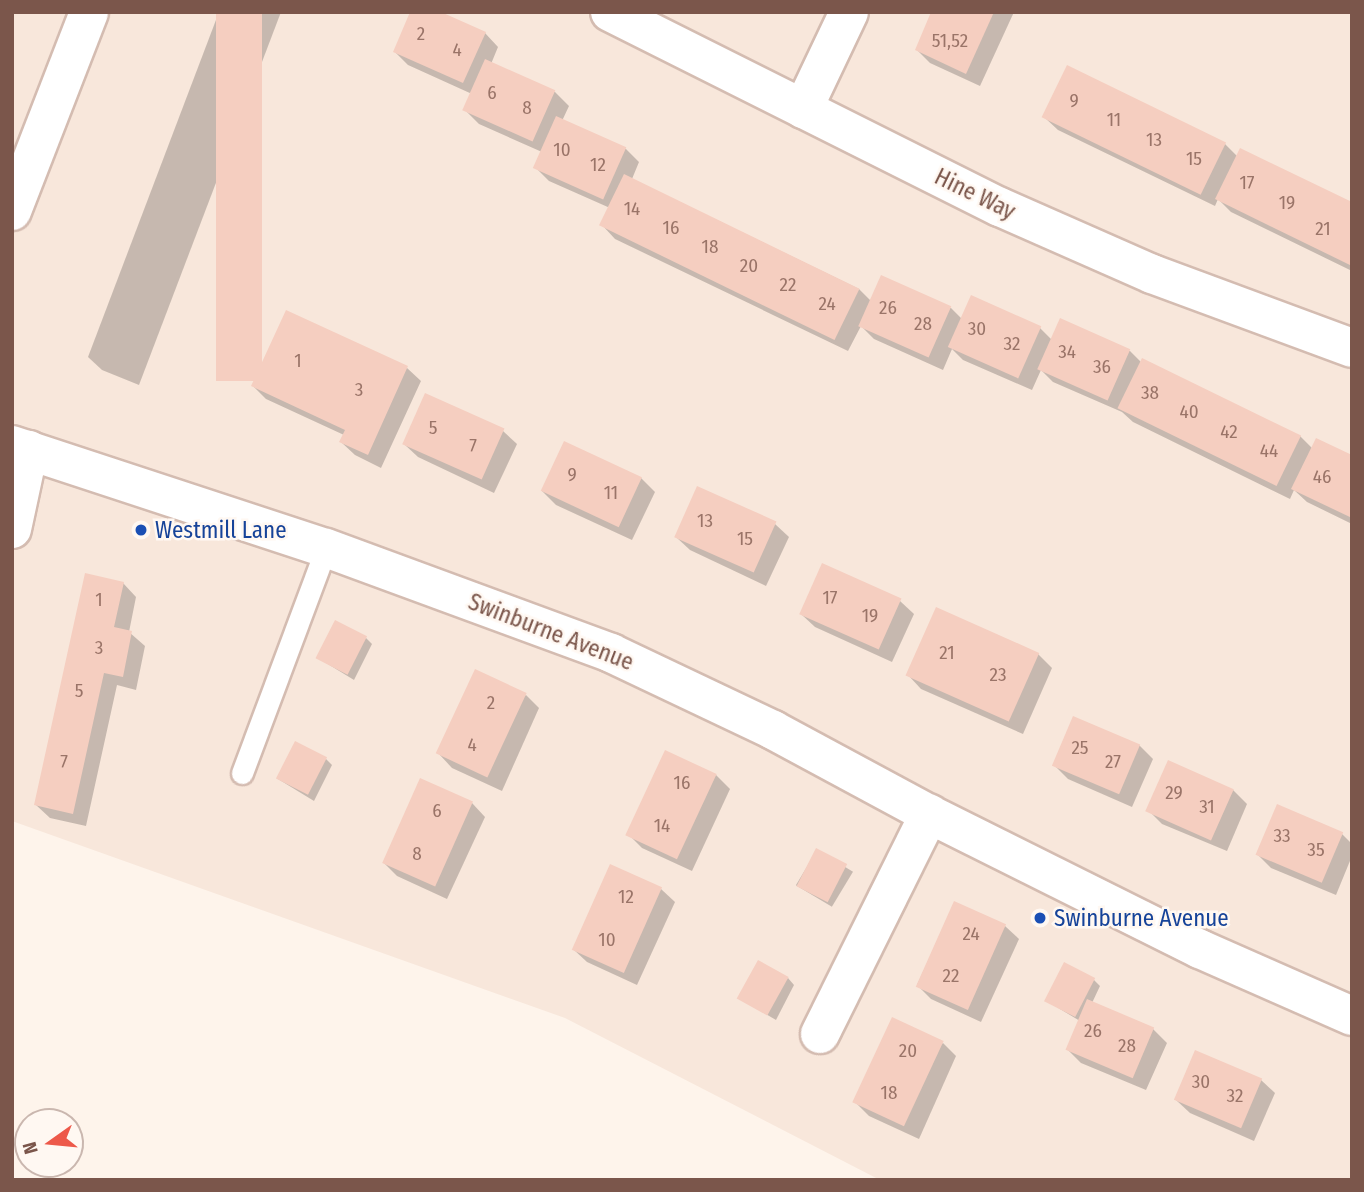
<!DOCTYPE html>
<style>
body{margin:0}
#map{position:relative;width:1364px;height:1192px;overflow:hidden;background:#fef4eb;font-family:"Fira Sans Condensed",sans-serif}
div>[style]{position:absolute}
.residential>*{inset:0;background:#f8e7db}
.shadow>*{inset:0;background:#0003;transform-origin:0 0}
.building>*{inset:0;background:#f5cec0;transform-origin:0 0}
.roads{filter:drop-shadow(2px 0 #d4bcb1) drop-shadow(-2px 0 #d4bcb1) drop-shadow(0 2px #d4bcb1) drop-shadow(0 -2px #d4bcb1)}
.lane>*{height:21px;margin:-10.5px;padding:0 10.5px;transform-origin:10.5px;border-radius:10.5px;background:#fff}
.street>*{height:38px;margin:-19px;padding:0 19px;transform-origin:19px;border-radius:19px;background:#fff}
.dots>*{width:19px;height:19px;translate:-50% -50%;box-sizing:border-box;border:4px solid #fff8f2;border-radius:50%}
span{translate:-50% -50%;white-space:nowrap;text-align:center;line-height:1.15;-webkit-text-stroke:5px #fff8f2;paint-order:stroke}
.number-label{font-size:19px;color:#9a7468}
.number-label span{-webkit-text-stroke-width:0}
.street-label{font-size:23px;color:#7b564b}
.transit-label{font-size:23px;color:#164399}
.left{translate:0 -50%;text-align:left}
.frame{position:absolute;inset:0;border:14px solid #7b564b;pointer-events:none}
.north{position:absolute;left:14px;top:1108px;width:70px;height:70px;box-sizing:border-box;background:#fff8f2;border:2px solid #cab7af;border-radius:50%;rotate:255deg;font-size:19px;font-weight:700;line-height:28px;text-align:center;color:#7b564b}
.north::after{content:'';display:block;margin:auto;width:24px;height:32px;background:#ed594a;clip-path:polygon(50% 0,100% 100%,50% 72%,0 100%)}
</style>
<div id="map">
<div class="residential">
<i style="clip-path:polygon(12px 12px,1352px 12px,1352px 1180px,880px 1180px,565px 1018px,12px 821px)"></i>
</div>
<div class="shadow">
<i style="clip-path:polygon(219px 12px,281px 12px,139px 385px,102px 370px,88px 357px)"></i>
<i style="clip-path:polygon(934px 12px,1014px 12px,980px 86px,930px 63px,917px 50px)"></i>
<i style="clip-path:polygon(485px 33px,498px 47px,491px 64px,555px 92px,569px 106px,562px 121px,626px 149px,639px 162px,632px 179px,859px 289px,871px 301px,951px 308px,962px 319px,972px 298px,1040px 328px,1052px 340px,1130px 351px,1142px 363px,1300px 436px,1313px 449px,1352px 457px,1352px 524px,1307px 502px,1294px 490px,1290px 499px,1133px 422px,1122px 412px,1053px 382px,1041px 370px,1032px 390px,963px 360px,952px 349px,943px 370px,874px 339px,861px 326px,848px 351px,615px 239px,602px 225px,610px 208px,549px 181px,535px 167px,542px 152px,479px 124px,465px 110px,472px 94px,408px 65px,395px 52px)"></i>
<i style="clip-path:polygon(1044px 117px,1225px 144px,1238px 157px,1352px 204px,1352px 271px,1231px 212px,1218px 199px,1215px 206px,1058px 130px)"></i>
<i style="clip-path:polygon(287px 312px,407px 368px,421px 381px,381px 468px,355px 455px,341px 442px,344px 435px,266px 399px,253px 386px)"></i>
<i style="clip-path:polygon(503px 431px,517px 444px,494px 493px,418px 457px,404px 444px)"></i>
<i style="clip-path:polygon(564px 443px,641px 478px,655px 492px,632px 540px,556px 505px,542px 491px)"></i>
<i style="clip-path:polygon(698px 488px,775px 524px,789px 537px,766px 586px,690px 550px,676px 537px)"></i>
<i style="clip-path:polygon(123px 583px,136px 597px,129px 632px,145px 646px,136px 690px,117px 685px,86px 826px,50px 818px,36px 805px)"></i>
<i style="clip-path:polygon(900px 601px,914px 614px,892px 662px,815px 627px,801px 614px)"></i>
<i style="clip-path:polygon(366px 638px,372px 644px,354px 680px,318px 658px)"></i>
<i style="clip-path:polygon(1038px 654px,1052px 668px,1023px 734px,921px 689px,908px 675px)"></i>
<i style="clip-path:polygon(526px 695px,539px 708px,502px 791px,452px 768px,439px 754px)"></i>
<i style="clip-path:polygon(1074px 718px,1139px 745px,1153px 759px,1132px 807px,1068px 779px,1054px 765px)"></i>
<i style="clip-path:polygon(326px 759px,332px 765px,314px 801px,278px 779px)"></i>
<i style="clip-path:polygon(716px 775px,730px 789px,692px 871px,642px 848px,629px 835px)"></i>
<i style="clip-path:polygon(1233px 790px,1247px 804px,1227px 851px,1162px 824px,1148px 810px)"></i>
<i style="clip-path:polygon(472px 803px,485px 817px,447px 899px,397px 876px,384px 863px)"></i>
<i style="clip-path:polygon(1342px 834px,1352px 844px,1352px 856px,1336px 895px,1271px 868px,1257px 854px)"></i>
<i style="left:817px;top:850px;width:42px;height:41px;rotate:31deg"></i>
<i style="clip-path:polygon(611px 866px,661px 889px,675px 902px,637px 985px,587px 962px,573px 949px)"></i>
<i style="clip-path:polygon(955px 903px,1005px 926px,1019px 939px,981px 1022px,931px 999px,917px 985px)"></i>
<i style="clip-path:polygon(788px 978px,794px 985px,776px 1020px,740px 999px)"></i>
<i style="clip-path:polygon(1094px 980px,1100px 986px,1092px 1003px,1153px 1029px,1167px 1043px,1146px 1090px,1081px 1063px,1067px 1049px,1080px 1021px,1045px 1000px)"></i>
<i style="clip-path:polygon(943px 1043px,956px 1056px,919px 1139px,869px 1116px,856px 1103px)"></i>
<i style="clip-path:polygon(1196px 1052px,1261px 1080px,1275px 1093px,1254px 1141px,1190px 1113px,1176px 1100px)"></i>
</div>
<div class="building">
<i style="left:216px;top:12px;width:46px;height:369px"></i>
<i style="clip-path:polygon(410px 12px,441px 12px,486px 32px,463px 83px,393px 52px)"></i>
<i style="clip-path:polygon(931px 12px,994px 12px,966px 74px,915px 50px)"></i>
<i style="left:485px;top:59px;width:77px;height:56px;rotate:24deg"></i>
<i style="left:1067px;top:65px;width:177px;height:58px;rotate:26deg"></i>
<i style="left:556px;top:116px;width:77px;height:57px;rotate:24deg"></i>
<i style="clip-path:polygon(1240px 148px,1352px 202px,1352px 266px,1215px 199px)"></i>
<i style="left:624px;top:174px;width:262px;height:57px;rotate:26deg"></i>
<i style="left:881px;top:275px;width:77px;height:56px;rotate:24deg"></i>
<i style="left:971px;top:295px;width:77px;height:57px;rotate:24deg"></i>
<i style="clip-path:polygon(286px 310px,408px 366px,368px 455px,339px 442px,345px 430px,251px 386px)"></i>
<i style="left:1060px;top:318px;width:77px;height:56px;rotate:24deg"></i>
<i style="left:1142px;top:358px;width:177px;height:56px;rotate:26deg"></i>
<i style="left:425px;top:393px;width:87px;height:56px;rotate:24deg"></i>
<i style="clip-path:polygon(1316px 438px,1352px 455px,1352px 518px,1291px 489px)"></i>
<i style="left:564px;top:441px;width:86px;height:55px;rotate:25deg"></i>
<i style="left:697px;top:486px;width:87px;height:56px;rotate:24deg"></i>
<i style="left:822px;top:563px;width:87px;height:56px;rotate:24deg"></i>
<i style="clip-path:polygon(85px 573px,124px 582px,114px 627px,132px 631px,123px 677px,104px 673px,73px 814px,34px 805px)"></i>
<i style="left:936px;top:607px;width:113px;height:75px;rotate:24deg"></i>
<i style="left:335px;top:620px;width:36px;height:43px;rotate:27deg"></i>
<i style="left:475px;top:669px;width:57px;height:93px;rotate:25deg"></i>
<i style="left:1073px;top:716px;width:73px;height:54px;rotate:23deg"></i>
<i style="left:295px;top:741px;width:36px;height:42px;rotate:27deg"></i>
<i style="left:665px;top:750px;width:57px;height:94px;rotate:25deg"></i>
<i style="left:1168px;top:760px;width:72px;height:56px;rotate:24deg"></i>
<i style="left:420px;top:778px;width:58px;height:93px;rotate:24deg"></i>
<i style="left:1277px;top:804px;width:72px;height:55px;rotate:23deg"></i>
<i style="left:816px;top:848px;width:35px;height:43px;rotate:27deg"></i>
<i style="left:610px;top:864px;width:57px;height:94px;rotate:24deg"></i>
<i style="left:954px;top:901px;width:57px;height:94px;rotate:24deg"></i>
<i style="left:758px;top:960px;width:35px;height:44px;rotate:29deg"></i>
<i style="left:1064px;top:962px;width:35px;height:44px;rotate:27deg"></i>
<i style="left:1087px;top:999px;width:73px;height:55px;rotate:23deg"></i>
<i style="left:892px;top:1017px;width:57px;height:94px;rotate:25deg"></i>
<i style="left:1195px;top:1050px;width:73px;height:54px;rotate:23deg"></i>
</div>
<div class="roads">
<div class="lane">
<i style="left:242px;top:773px;width:240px;rotate:-69.5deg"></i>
</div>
<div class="street">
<i style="left:610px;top:12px;width:436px;rotate:26.6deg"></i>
<i style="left:1000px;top:207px;width:166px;rotate:23.8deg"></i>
<i style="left:1152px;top:274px;width:213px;rotate:20.3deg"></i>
<i style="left:803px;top:109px;width:107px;rotate:-64.6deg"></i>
<i style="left:12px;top:211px;width:213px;rotate:-68.8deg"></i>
<i style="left:12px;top:445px;width:330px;rotate:18.2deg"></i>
<i style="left:326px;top:548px;width:304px;rotate:20.2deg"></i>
<i style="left:611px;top:653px;width:179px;rotate:25.4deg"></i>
<i style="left:773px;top:730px;width:177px;rotate:28.3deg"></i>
<i style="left:929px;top:814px;width:303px;rotate:26.5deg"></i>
<i style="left:1200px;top:949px;width:166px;rotate:23.8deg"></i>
<i style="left:12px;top:529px;width:81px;rotate:-77.9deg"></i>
<i style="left:820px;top:1034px;width:246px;rotate:-63.6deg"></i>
</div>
</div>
<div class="dots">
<i style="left:141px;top:530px;background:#1a4fb4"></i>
<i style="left:1040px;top:918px;background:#1a4fb4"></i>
</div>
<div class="number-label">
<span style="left:421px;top:34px">2</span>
<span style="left:950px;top:41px">51,52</span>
<span style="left:457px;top:50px">4</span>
<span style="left:492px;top:93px">6</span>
<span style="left:1074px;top:101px">9</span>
<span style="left:527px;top:108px">8</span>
<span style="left:1114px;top:120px">11</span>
<span style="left:1154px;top:140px">13</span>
<span style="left:562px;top:150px">10</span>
<span style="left:1194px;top:159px">15</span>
<span style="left:598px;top:165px">12</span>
<span style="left:1247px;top:183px">17</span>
<span style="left:1287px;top:203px">19</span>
<span style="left:632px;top:209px">14</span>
<span style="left:671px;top:228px">16</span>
<span style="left:1323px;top:229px">21</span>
<span style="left:710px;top:247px">18</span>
<span style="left:749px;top:266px">20</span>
<span style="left:788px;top:285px">22</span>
<span style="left:827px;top:304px">24</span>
<span style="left:888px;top:308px">26</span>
<span style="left:923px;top:324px">28</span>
<span style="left:977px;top:329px">30</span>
<span style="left:1012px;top:344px">32</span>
<span style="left:1067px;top:352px">34</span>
<span style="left:298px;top:361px">1</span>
<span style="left:1102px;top:367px">36</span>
<span style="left:359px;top:390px">3</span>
<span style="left:1150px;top:393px">38</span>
<span style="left:1189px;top:412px">40</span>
<span style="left:433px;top:428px">5</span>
<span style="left:1229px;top:432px">42</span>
<span style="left:473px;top:446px">7</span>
<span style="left:1269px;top:451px">44</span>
<span style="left:572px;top:475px">9</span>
<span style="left:1322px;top:477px">46</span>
<span style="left:611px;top:493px">11</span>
<span style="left:705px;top:521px">13</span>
<span style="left:745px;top:539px">15</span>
<span style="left:830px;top:598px">17</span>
<span style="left:99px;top:600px">1</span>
<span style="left:870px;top:616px">19</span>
<span style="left:99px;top:648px">3</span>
<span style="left:947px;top:653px">21</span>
<span style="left:998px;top:675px">23</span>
<span style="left:79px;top:691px">5</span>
<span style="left:491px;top:703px">2</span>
<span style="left:472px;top:745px">4</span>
<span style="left:1080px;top:748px">25</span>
<span style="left:64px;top:762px">7</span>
<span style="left:1113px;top:762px">27</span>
<span style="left:682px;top:783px">16</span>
<span style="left:1174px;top:793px">29</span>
<span style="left:1207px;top:807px">31</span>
<span style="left:437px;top:811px">6</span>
<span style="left:662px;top:826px">14</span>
<span style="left:1282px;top:836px">33</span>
<span style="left:1316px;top:850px">35</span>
<span style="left:417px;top:854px">8</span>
<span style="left:626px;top:897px">12</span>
<span style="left:971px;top:934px">24</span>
<span style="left:607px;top:940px">10</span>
<span style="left:951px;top:976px">22</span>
<span style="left:1093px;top:1031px">26</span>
<span style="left:1127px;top:1046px">28</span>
<span style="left:908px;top:1051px">20</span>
<span style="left:1201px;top:1082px">30</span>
<span style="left:889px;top:1093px">18</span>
<span style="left:1235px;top:1096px">32</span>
</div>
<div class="street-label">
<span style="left:975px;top:194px;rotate:26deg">Hine Way</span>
<span style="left:551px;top:632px;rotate:21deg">Swinburne Avenue</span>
</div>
<div class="transit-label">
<span class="left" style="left:155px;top:530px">Westmill Lane</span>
<span class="left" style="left:1054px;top:918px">Swinburne Avenue</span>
</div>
<div class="frame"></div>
<div class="north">N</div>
</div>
